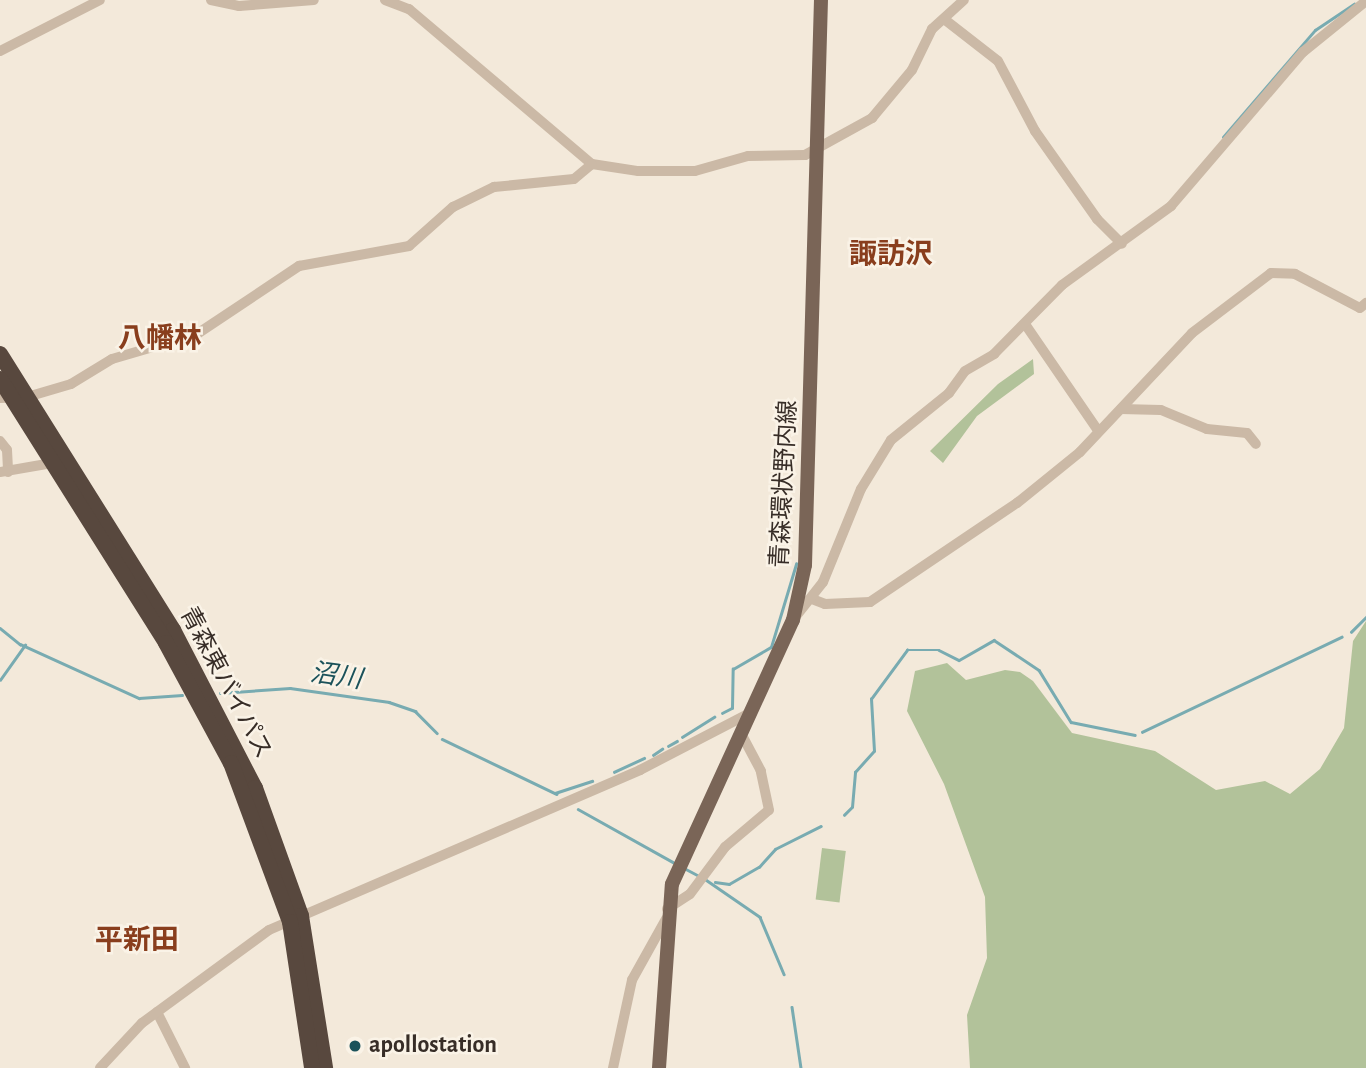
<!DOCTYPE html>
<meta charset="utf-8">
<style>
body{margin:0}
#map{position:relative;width:1366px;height:1068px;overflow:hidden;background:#f3e9da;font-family:"Alegreya Sans","Noto Sans JP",sans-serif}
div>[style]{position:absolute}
.green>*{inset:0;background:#b2c29a;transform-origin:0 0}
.stream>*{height:2.5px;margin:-1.25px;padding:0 1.25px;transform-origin:1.25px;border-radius:1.25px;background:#78abb1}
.minor>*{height:10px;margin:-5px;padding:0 5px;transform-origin:5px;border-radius:5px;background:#cbb9a6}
.major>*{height:14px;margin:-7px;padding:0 7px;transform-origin:7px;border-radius:7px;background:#7a6557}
.highway>*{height:16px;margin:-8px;padding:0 8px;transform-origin:8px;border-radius:8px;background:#58483e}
.dots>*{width:19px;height:19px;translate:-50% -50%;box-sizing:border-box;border:4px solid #faf3e7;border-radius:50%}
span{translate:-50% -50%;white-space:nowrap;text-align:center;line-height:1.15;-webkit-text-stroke:5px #faf3e7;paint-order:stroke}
.street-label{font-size:24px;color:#372d27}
.poi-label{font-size:24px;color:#372d27;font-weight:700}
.left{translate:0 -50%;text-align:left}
.water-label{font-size:26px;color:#1b525a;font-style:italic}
.quarter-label{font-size:28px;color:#893e1d;font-weight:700}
</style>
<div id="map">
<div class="green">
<i style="clip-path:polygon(1033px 359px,1034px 374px,977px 416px,943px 463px,930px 451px,998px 384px)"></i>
<i style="clip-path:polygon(1366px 621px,1366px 1068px,970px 1068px,967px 1015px,987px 958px,985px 897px,944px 784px,907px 711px,915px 671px,947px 663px,966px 680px,1005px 670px,1020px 672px,1033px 681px,1072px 733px,1155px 751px,1216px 790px,1265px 781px,1290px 794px,1320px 769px,1344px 728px,1353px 641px)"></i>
<i style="left:822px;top:848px;width:24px;height:52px;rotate:7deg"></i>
</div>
<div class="stream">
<i style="left:1223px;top:137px;width:141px;rotate:-49.3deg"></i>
<i style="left:1315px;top:30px;width:47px;rotate:-33.7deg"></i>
<i style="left:0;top:628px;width:26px;rotate:39deg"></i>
<i style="left:20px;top:644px;width:131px;rotate:24.4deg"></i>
<i style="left:139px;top:698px;width:43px;rotate:-4deg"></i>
<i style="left:1351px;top:632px;width:21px;rotate:-45deg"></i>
<i style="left:0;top:680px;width:43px;rotate:-54.5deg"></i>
<i style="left:220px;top:693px;width:70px;rotate:-4.1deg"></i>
<i style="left:290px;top:688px;width:100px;rotate:8deg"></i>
<i style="left:389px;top:702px;width:28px;rotate:19deg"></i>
<i style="left:415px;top:711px;width:31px;rotate:45deg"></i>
<i style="left:722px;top:713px;width:11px;rotate:-27deg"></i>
<i style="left:732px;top:708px;width:39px;rotate:-89deg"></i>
<i style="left:733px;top:669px;width:44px;rotate:-30.1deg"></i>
<i style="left:771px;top:647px;width:87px;rotate:-73.2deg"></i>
<i style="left:1142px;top:732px;width:221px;rotate:-25.5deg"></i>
<i style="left:682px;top:737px;width:38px;rotate:-32deg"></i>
<i style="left:442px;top:739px;width:127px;rotate:25.6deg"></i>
<i style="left:668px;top:746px;width:10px;rotate:-29deg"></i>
<i style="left:653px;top:755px;width:11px;rotate:-34deg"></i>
<i style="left:614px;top:772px;width:33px;rotate:-25deg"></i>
<i style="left:555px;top:793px;width:39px;rotate:-18deg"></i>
<i style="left:578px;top:809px;width:109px;rotate:29.2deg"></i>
<i style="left:844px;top:815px;width:11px;rotate:-45deg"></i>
<i style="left:852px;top:807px;width:35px;rotate:-85deg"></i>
<i style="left:855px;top:772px;width:28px;rotate:-48deg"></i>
<i style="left:874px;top:751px;width:52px;rotate:-93.3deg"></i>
<i style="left:871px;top:699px;width:61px;rotate:-53.7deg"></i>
<i style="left:907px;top:650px;width:32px"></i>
<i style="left:939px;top:650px;width:22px;rotate:27deg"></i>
<i style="left:959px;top:660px;width:40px;rotate:-29.7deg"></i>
<i style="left:994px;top:640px;width:54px;rotate:33.7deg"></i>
<i style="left:1039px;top:670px;width:61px;rotate:58.4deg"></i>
<i style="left:1071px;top:722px;width:65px;rotate:11.5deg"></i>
<i style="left:686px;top:869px;width:15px;rotate:28deg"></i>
<i style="left:705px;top:879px;width:67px;rotate:34.6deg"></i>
<i style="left:760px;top:917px;width:62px;rotate:67.2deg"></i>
<i style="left:715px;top:882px;width:14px;rotate:8deg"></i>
<i style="left:729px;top:884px;width:34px;rotate:-30deg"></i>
<i style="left:759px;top:867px;width:24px;rotate:-48deg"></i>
<i style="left:775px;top:849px;width:51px;rotate:-26.6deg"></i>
<i style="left:792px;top:1007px;width:62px;rotate:81.6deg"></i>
</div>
<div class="minor">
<i style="left:211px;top:0;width:29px;rotate:12deg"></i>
<i style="left:239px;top:6px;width:75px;rotate:-4.6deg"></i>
<i style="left:385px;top:0;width:26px;rotate:21deg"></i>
<i style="left:409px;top:9px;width:240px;rotate:40.3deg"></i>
<i style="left:592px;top:164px;width:47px;rotate:8.7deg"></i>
<i style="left:638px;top:171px;width:57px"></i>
<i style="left:695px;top:171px;width:55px;rotate:-15.8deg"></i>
<i style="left:748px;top:156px;width:57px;rotate:-1deg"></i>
<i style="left:805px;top:155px;width:77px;rotate:-28.9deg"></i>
<i style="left:872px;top:118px;width:62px;rotate:-50.2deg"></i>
<i style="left:912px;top:70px;width:46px;rotate:-64deg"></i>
<i style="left:932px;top:29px;width:43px;rotate:-42.2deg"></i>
<i style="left:944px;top:19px;width:68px;rotate:37.9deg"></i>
<i style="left:998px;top:61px;width:79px;rotate:62.1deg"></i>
<i style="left:1035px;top:131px;width:108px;rotate:54.8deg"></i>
<i style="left:1097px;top:219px;width:35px;rotate:45deg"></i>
<i style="left:0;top:51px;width:112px;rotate:-27deg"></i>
<i style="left:1025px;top:324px;width:127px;rotate:55.6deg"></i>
<i style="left:0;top:398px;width:27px;rotate:-2deg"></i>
<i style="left:27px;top:397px;width:46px;rotate:-16.5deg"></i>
<i style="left:71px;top:384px;width:48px;rotate:-31.4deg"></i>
<i style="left:112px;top:359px;width:89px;rotate:-16.4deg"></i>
<i style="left:197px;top:334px;width:123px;rotate:-33.7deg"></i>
<i style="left:299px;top:266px;width:112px;rotate:-10.3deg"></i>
<i style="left:409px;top:246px;width:59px;rotate:-41.6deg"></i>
<i style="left:453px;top:207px;width:46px;rotate:-26deg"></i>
<i style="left:494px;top:187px;width:80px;rotate:-5.7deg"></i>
<i style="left:574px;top:179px;width:23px;rotate:-40deg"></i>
<i style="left:1121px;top:409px;width:40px;rotate:1.4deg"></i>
<i style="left:1161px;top:410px;width:50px;rotate:22.4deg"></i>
<i style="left:1207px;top:429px;width:40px;rotate:5.7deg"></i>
<i style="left:1247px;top:433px;width:14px;rotate:51deg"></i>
<i style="left:0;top:441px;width:11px;rotate:52deg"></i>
<i style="left:7px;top:450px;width:22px;rotate:87deg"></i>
<i style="left:0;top:472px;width:53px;rotate:-9.8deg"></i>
<i style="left:812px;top:599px;width:14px;rotate:21deg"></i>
<i style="left:825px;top:604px;width:45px;rotate:-2.5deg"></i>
<i style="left:870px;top:602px;width:177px;rotate:-34deg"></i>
<i style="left:1017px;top:503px;width:81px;rotate:-39deg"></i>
<i style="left:1080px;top:452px;width:163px;rotate:-46.7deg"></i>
<i style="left:1192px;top:333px;width:99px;rotate:-37.2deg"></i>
<i style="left:1271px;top:273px;width:24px;rotate:2deg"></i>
<i style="left:1295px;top:274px;width:73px;rotate:27.6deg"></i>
<i style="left:1360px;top:308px;width:8px;rotate:-40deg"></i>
<i style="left:793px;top:620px;width:48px;rotate:-51.7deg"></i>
<i style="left:823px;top:582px;width:100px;rotate:-67.8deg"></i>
<i style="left:861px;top:489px;width:57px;rotate:-58.5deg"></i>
<i style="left:891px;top:440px;width:75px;rotate:-39deg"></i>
<i style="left:949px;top:393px;width:27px;rotate:-54deg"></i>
<i style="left:965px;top:371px;width:34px;rotate:-30deg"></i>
<i style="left:994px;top:354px;width:97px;rotate:-45.4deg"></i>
<i style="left:1062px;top:285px;width:135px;rotate:-35.9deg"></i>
<i style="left:1171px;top:206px;width:203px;rotate:-49.4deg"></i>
<i style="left:1303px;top:52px;width:81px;rotate:-39deg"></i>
<i style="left:667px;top:909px;width:27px;rotate:-33deg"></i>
<i style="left:690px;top:894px;width:59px;rotate:-53.3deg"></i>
<i style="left:725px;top:847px;width:57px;rotate:-40.1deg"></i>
<i style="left:769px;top:810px;width:40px;rotate:-102deg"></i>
<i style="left:761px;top:771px;width:40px;rotate:-118deg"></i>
<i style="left:157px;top:1012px;width:63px;rotate:63.4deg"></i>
<i style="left:100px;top:1068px;width:62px;rotate:-47deg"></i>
<i style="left:142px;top:1023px;width:157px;rotate:-36.2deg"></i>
<i style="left:269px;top:930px;width:404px;rotate:-23.3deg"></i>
<i style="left:640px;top:770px;width:126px;rotate:-27.4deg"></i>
<i style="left:613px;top:1068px;width:90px;rotate:-77.8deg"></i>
<i style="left:632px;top:980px;width:70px;rotate:-60.9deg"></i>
</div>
<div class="major">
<i style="left:659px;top:1068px;width:184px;rotate:-86deg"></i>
<i style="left:672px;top:884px;width:290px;rotate:-65.4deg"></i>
<i style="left:793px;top:620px;width:56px;rotate:-77.7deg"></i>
<i style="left:805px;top:565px;width:565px;rotate:-88.38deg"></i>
</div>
<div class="highway">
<i style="left:0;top:354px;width:326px;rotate:57.9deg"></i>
<i style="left:173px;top:630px;width:178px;rotate:62.6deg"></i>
<i style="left:255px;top:788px;width:136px;rotate:70.2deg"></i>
<i style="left:301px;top:916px;width:154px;rotate:81deg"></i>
<i style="left:0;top:379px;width:312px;rotate:57.8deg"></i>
<i style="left:166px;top:643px;width:136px;rotate:61.6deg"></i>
<i style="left:231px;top:763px;width:170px;rotate:69.6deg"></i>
<i style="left:290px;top:922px;width:148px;rotate:81.4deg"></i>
</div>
<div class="dots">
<i style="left:355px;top:1046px;background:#1b525a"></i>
</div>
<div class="street-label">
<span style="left:785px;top:484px;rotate:-87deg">青森環状野内線</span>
<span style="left:225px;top:683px;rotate:62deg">青森東バイパス</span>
</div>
<div class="poi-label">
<span class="left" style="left:369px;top:1046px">apollostation</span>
</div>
<div class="water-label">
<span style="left:336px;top:677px;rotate:8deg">沼川</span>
</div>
<div class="quarter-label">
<span style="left:891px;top:255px">諏訪沢</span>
<span style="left:160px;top:339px">八幡林</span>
<span style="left:137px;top:941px">平新田</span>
</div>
</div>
